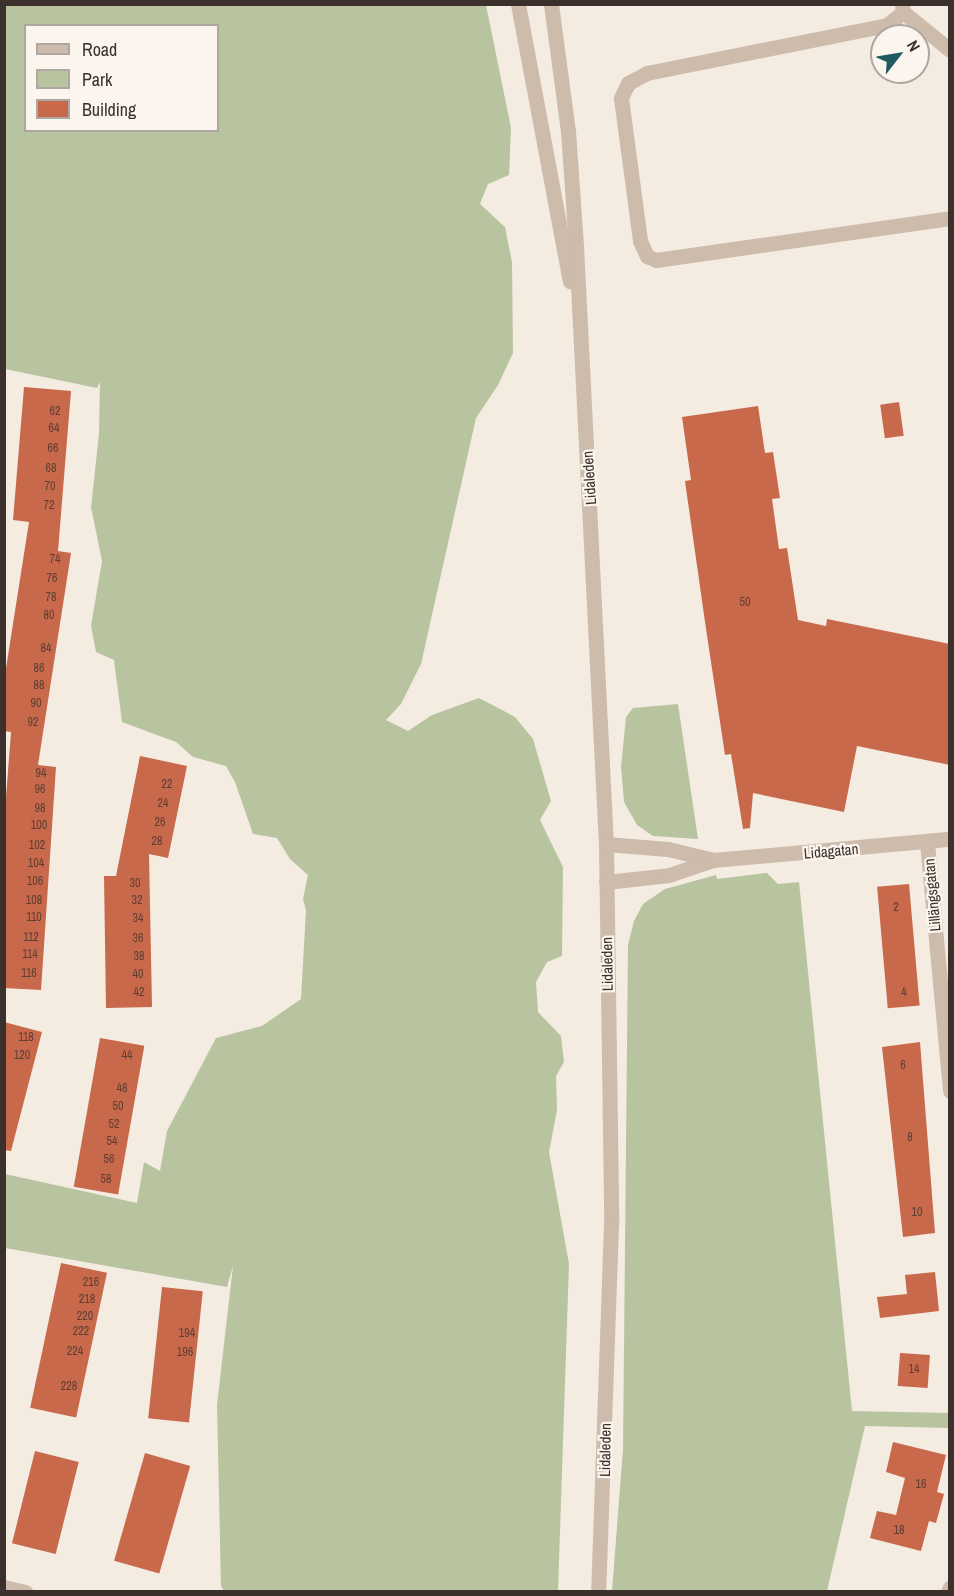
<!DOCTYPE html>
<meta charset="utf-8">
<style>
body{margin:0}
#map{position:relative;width:954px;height:1596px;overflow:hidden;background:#f4ebe1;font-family:"Archivo Narrow",sans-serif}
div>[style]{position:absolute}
.green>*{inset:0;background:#b8c4a0}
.building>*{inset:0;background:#c8694b;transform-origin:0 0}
.minor>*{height:15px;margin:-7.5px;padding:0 7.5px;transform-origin:7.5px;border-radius:7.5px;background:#cdbbac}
span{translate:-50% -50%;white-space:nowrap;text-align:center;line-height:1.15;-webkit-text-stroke:4.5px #fbf5ee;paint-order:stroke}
.number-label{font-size:12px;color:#5e3e33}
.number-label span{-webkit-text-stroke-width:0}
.street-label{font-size:15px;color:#3b302b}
.frame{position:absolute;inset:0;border:6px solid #3b302b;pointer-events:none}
.legend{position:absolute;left:24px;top:24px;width:195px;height:108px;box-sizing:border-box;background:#fbf5ee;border:2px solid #aea6a0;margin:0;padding:8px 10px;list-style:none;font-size:18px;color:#3b302b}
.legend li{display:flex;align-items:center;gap:12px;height:30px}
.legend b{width:30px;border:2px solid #aea6a0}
.north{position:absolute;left:870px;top:24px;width:60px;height:60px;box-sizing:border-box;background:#fbf5ee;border:2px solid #aea6a0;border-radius:50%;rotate:59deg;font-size:16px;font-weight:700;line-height:24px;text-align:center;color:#3b302b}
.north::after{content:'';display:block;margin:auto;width:21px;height:27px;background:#1f5a5e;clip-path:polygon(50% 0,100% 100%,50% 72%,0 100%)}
</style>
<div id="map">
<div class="green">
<i style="clip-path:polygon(evenodd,4px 5px,486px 5px,511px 128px,509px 175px,488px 184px,480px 204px,505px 227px,512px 262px,513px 353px,498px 385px,476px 418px,421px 664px,401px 704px,386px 720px,408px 731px,432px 715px,479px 698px,515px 717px,533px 739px,551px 801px,540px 820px,563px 867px,562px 956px,547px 962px,536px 982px,538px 1012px,561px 1036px,564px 1062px,556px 1076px,557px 1110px,549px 1152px,569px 1264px,558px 1591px,224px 1591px,221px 1586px,217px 1405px,233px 1266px,227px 1287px,5px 1248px,5px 1174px,137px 1203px,144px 1162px,160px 1171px,167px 1131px,216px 1038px,262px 1026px,301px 999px,306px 910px,303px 899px,308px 875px,290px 859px,277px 838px,253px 834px,235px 782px,226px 766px,193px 757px,176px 742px,122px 722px,114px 660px,96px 652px,91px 626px,102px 561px,91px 507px,99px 434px,100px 382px,97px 388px,5px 369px,4px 5px,26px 26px,218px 26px,218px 130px,26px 130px,26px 26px)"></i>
<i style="clip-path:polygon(678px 704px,698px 839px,653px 836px,637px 825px,624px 802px,621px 767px,626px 717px,633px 708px)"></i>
<i style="clip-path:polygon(767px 873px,778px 884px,799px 882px,852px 1411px,949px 1413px,949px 1428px,865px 1426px,827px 1591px,612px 1591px,623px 1449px,628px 945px,634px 921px,643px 904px,665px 889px,716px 875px,717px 879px)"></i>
</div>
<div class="building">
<i style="clip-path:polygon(24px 387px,71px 391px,58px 551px,71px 553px,38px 765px,56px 767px,41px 990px,4px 988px,4px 823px,11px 732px,4px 731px,4px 681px,29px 522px,13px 520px)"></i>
<i style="left:899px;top:402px;width:34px;height:19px;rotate:82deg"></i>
<i style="clip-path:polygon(758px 406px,765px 453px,773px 452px,780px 498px,772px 499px,779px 549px,787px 548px,798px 620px,826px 626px,827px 619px,950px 644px,950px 765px,857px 746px,844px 812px,753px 793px,750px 828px,743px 829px,731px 754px,725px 755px,705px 622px,685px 481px,691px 480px,682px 417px)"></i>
<i style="clip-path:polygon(140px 756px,187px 766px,168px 858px,149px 854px,152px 1007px,106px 1008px,104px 876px,116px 876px)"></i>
<i style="left:909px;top:884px;width:122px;height:32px;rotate:85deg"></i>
<i style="clip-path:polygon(4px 1022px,42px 1032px,11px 1151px,4px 1150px)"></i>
<i style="left:100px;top:1038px;width:45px;height:151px;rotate:10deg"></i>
<i style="clip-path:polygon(920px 1042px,935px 1233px,903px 1237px,882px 1047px)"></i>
<i style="left:61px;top:1263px;width:47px;height:148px;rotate:12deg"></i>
<i style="clip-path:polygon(935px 1272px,939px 1311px,880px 1318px,877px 1297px,907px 1294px,905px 1275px)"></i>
<i style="left:162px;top:1287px;width:41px;height:132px;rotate:6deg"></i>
<i style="left:900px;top:1353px;width:30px;height:33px;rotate:4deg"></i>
<i style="clip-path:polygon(893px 1442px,946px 1455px,937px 1492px,944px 1494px,936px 1523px,929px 1521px,921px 1551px,870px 1538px,877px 1511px,896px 1515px,905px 1478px,886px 1472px)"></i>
<i style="left:35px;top:1451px;width:45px;height:95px;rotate:14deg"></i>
<i style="left:145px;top:1453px;width:47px;height:112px;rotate:16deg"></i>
</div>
<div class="minor">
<i style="left:518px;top:4px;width:282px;rotate:79.4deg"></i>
<i style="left:551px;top:4px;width:128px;rotate:82.4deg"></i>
<i style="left:568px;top:131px;width:115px;rotate:86deg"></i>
<i style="left:576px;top:246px;width:599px;rotate:87.13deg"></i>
<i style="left:606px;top:844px;width:380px;rotate:89.2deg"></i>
<i style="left:611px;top:1224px;width:368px;rotate:92deg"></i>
<i style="left:902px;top:4px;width:8px;rotate:83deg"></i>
<i style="left:903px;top:12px;width:60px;rotate:39deg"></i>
<i style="left:903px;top:12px;width:21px;rotate:141deg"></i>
<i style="left:887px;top:25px;width:245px;rotate:168.7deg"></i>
<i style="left:647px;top:73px;width:21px;rotate:152deg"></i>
<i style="left:628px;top:83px;width:17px;rotate:115deg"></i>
<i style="left:621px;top:98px;width:144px;rotate:82.4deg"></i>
<i style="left:640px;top:241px;width:17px;rotate:65deg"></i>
<i style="left:647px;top:256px;width:10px;rotate:24deg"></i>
<i style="left:656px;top:260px;width:297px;rotate:-8.1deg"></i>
<i style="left:927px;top:842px;width:250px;rotate:84.7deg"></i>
<i style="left:606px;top:844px;width:62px;rotate:4.6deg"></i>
<i style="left:668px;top:849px;width:46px;rotate:13.7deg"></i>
<i style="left:606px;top:882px;width:63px;rotate:-6.3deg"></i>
<i style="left:669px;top:875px;width:46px;rotate:-18.8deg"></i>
<i style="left:713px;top:860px;width:238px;rotate:-5.1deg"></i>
<i style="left:4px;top:1587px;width:22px;rotate:13deg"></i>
<i style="left:948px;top:1592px;width:5px;rotate:-68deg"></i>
</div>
<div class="number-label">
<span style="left:55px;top:412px">62</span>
<span style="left:54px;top:429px">64</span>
<span style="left:53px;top:449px">66</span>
<span style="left:51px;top:469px">68</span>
<span style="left:50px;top:487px">70</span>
<span style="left:49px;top:506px">72</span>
<span style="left:55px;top:560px">74</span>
<span style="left:52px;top:579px">76</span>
<span style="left:51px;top:598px">78</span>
<span style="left:745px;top:603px">50</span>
<span style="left:49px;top:616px">80</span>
<span style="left:46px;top:649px">84</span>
<span style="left:39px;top:669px">86</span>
<span style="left:39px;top:686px">88</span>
<span style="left:36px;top:704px">90</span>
<span style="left:33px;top:723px">92</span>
<span style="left:41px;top:774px">94</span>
<span style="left:167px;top:785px">22</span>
<span style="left:40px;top:790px">96</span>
<span style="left:163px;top:804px">24</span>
<span style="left:40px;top:809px">98</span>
<span style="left:160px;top:823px">26</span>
<span style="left:39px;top:826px">100</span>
<span style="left:157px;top:842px">28</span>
<span style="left:37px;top:846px">102</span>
<span style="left:36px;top:864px">104</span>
<span style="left:35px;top:882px">106</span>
<span style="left:135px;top:884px">30</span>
<span style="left:34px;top:901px">108</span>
<span style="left:137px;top:901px">32</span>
<span style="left:896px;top:908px">2</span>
<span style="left:34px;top:918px">110</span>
<span style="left:138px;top:919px">34</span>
<span style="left:31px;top:938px">112</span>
<span style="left:138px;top:939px">36</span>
<span style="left:30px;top:955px">114</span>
<span style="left:139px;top:957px">38</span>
<span style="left:29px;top:974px">116</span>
<span style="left:138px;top:975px">40</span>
<span style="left:139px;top:993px">42</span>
<span style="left:904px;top:993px">4</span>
<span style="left:26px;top:1038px">118</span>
<span style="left:22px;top:1056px">120</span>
<span style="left:127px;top:1056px">44</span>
<span style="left:903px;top:1066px">6</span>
<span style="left:122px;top:1089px">48</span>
<span style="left:118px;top:1107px">50</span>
<span style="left:114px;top:1125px">52</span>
<span style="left:910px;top:1138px">8</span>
<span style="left:112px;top:1142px">54</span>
<span style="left:109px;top:1160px">56</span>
<span style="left:106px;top:1180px">58</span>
<span style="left:917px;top:1213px">10</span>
<span style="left:91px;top:1283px">216</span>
<span style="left:87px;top:1300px">218</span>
<span style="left:85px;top:1317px">220</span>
<span style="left:81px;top:1332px">222</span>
<span style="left:187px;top:1334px">194</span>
<span style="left:75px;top:1352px">224</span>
<span style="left:185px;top:1353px">196</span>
<span style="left:914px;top:1370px">14</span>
<span style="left:69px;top:1387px">228</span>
<span style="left:921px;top:1485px">16</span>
<span style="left:899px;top:1531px">18</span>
</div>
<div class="street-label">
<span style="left:589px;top:478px;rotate:-94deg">Lidaleden</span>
<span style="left:831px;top:851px;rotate:-5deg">Lidagatan</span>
<span style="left:932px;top:895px;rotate:-95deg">Lillängsgatan</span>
<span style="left:607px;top:964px;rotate:-91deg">Lidaleden</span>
<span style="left:605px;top:1450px;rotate:-89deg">Lidaleden</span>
</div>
<div class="frame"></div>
<ul class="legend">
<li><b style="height:8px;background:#cdbbac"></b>Road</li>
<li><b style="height:16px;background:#b8c4a0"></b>Park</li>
<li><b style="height:16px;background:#c8694b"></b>Building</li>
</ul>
<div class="north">N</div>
</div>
